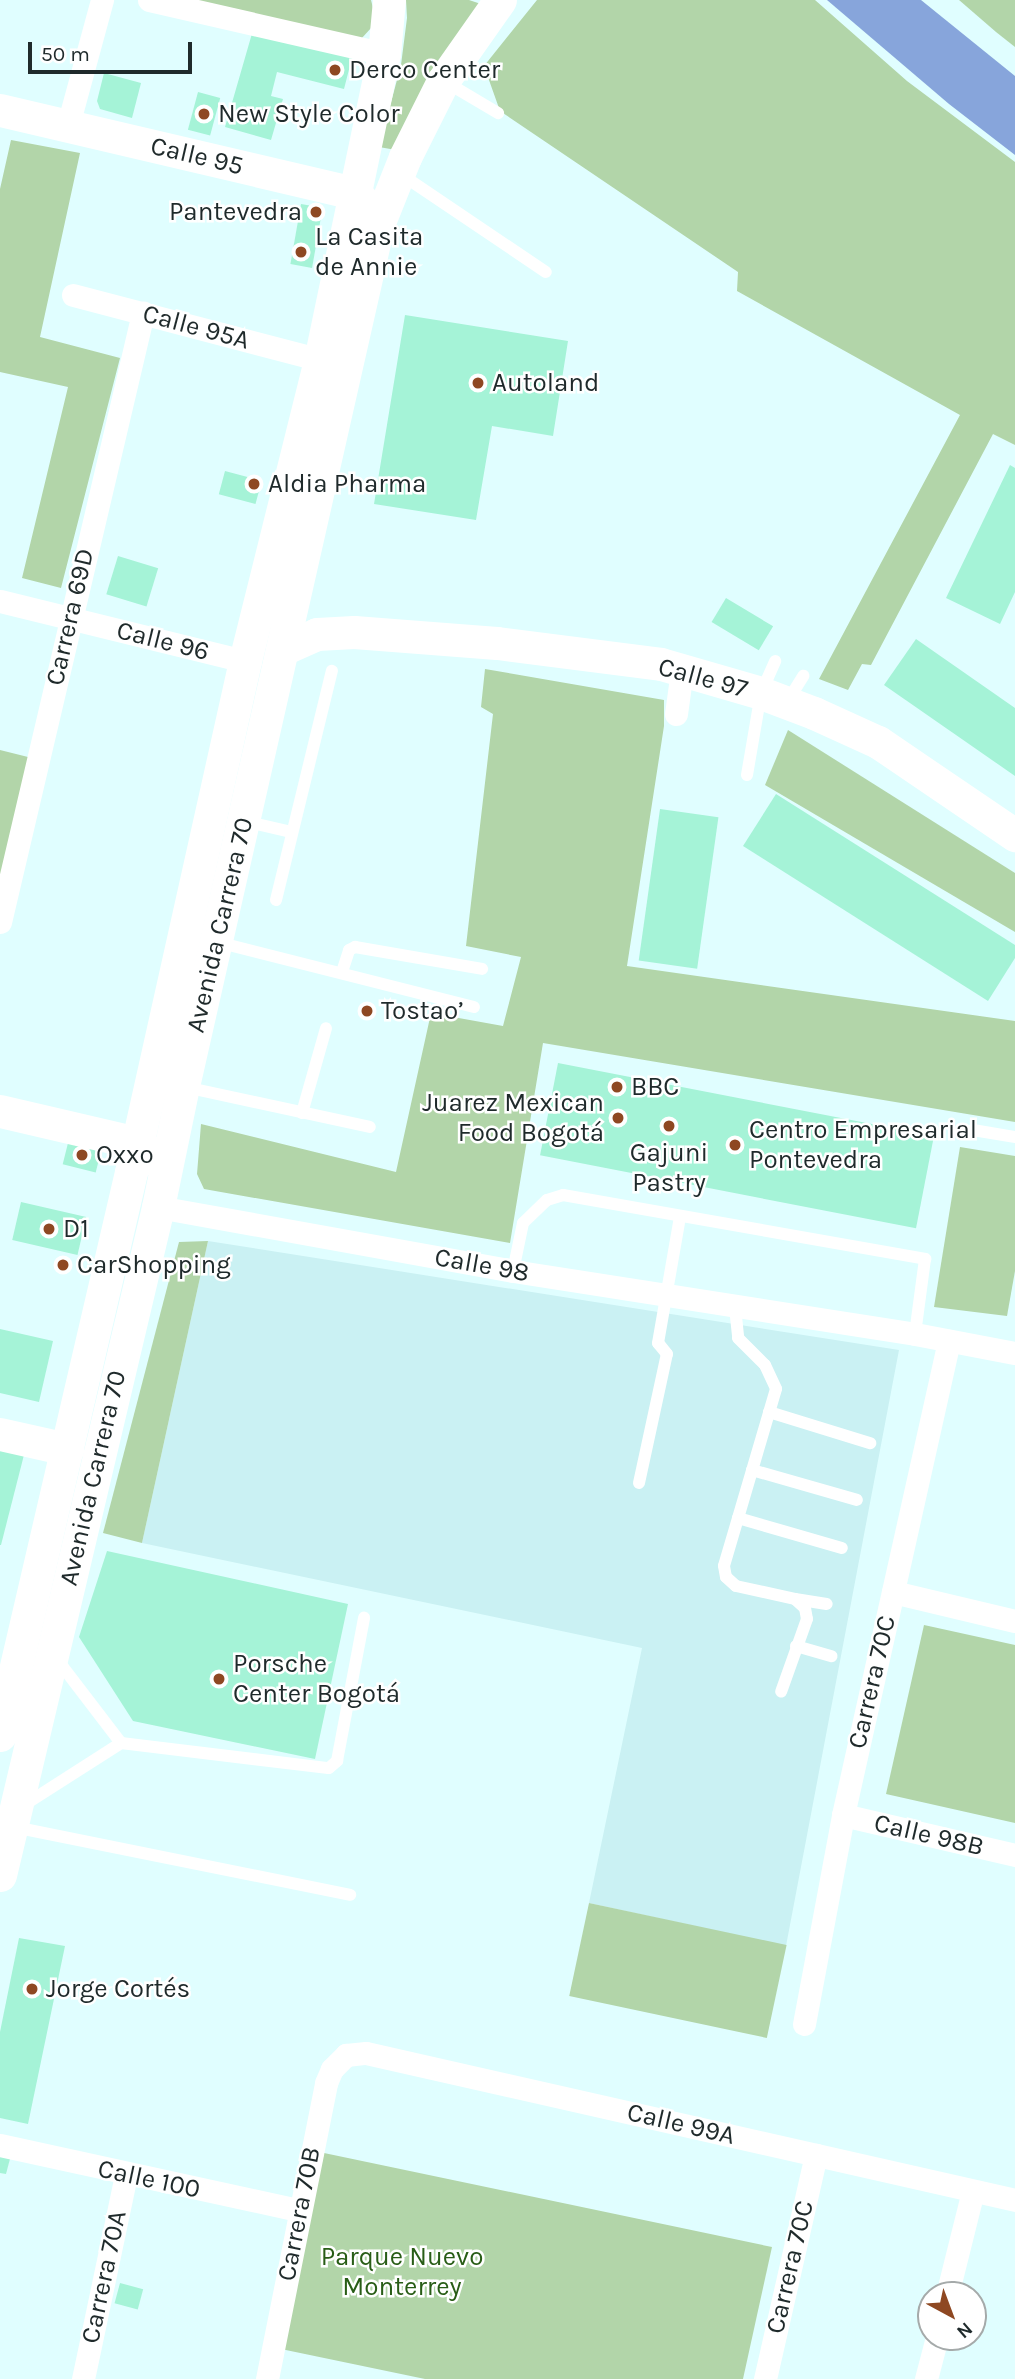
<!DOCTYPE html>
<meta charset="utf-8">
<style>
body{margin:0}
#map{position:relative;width:1015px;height:2379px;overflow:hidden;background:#e0feff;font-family:Karla,sans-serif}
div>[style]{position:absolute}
.built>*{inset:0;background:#caf1f3}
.green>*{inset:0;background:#b2d5a9;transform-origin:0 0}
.water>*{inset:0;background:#87a5db}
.building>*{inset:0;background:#a5f3d7;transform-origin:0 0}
.lane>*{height:12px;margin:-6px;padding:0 6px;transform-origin:6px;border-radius:6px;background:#fff}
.street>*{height:23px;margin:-11.5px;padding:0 11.5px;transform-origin:11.5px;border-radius:11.5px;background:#fff}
.secondary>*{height:33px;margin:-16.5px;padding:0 16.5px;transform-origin:16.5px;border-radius:16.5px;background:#fff}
.dots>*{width:19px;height:19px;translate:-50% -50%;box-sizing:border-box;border:4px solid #fff;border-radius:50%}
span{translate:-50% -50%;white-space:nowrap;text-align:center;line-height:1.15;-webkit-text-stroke:5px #fff;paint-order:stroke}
.poi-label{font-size:26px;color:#1f2a2b}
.left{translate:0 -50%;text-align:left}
.right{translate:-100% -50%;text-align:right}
.street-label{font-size:26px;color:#1f2a2b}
.park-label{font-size:26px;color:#285d16}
.north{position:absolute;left:917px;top:2281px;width:70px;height:70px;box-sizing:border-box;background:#fff;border:2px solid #a5aaaa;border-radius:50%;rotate:139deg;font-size:19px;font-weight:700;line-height:28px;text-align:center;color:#1f2a2b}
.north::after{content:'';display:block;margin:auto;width:24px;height:32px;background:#8e4822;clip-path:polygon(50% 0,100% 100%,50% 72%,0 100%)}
.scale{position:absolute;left:28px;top:42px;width:164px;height:32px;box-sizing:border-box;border:4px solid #1f2a2b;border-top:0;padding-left:9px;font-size:21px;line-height:24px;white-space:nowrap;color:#1f2a2b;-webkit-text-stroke:5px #fff;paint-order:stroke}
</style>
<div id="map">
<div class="built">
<i style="clip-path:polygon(208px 1241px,899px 1350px,786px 1946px,589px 1903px,642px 1648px,142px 1543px)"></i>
</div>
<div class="green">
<i style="clip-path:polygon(182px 0,371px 0,374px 12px,372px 27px,361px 39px)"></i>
<i style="clip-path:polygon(406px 0,469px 0,481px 4px,396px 150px,379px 147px,401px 65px,407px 18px)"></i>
<i style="clip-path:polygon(537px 0,815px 0,907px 81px,1015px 162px,1015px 445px,993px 434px,871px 665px,862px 664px,848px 690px,819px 679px,960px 415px,737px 291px,738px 272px,500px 111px,484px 66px)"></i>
<i style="clip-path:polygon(959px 0,1015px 0,1015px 47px,996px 32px)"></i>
<i style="clip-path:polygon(11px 140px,80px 153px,40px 337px,120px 358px,61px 588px,22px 578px,68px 387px,0 372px,0 189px)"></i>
<i style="clip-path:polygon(485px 669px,664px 700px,664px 726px,627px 966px,1015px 1021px,1015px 1122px,543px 1043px,510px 1243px,204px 1189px,197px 1174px,201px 1124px,396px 1172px,431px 1013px,503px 1026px,521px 957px,466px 946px,493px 714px,481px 707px)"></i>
<i style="clip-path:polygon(788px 730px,1015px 873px,1015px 932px,765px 785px)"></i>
<i style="clip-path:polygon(0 750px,32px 758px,0 895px)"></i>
<i style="clip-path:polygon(960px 1147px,1015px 1156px,1015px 1271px,1007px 1316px,934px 1307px)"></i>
<i style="clip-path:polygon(208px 1241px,142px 1543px,103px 1533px,179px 1242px)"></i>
<i style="clip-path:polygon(924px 1625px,1015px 1645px,1015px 1823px,886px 1794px)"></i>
<i style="left:589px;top:1903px;width:202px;height:95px;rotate:12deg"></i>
<i style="clip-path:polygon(324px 2153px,772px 2247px,743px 2379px,425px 2379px,281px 2349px)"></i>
</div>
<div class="water">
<i style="clip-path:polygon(827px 0,921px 0,1015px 76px,1015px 155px,949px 104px)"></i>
</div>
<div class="building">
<i style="clip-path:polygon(253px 30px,353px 54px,344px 89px,277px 72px,271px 96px,283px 99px,271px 140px,225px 127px)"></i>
<i style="clip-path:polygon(104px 73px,141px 83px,132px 118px,100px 109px,97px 101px)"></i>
<i style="left:198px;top:92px;width:23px;height:39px;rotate:15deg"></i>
<i style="left:301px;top:204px;width:22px;height:61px;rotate:10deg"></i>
<i style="clip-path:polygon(405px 315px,568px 341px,553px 436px,492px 426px,476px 520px,374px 504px)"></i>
<i style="clip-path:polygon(1010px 465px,1015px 468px,1015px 592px,1000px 624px,946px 598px)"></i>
<i style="left:225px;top:471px;width:38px;height:24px;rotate:15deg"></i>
<i style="left:118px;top:556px;width:42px;height:40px;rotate:17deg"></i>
<i style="left:726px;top:598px;width:55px;height:28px;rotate:31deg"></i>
<i style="clip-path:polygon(916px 639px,1015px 708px,1015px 776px,884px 685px)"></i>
<i style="clip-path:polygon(776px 794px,1015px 945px,1015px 958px,988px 1001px,743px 846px)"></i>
<i style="left:660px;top:809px;width:59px;height:153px;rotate:8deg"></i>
<i style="left:558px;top:1063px;width:383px;height:94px;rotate:11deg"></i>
<i style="left:69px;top:1139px;width:34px;height:26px;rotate:14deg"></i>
<i style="left:21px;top:1202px;width:67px;height:39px;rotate:13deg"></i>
<i style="clip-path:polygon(0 1329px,53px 1341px,39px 1402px,0 1393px)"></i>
<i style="clip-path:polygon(0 1445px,25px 1451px,1px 1545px,0 1545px)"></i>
<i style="clip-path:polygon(107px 1551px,348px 1604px,315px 1759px,133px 1721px,79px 1637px)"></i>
<i style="clip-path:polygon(19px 1938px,65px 1946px,28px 2124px,0 2118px,0 2032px)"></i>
<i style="clip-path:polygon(0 2152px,11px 2155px,6px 2174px,0 2173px)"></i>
<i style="left:120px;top:2283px;width:24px;height:21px;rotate:15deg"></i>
</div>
<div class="lane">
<i style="left:444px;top:81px;width:63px;rotate:30.7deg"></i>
<i style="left:399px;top:173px;width:177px;rotate:34deg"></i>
<i style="left:787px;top:702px;width:31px;rotate:-58deg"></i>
<i style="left:747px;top:775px;width:83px;rotate:-80.3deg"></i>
<i style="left:761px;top:693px;width:35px;rotate:-66deg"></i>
<i style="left:244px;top:821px;width:48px;rotate:13.2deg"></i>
<i style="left:276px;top:900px;width:236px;rotate:-76.3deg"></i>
<i style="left:217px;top:942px;width:265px;rotate:14.2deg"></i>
<i style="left:342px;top:972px;width:23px;rotate:-72deg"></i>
<i style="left:349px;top:950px;width:7px;rotate:-27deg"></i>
<i style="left:355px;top:947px;width:129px;rotate:9.8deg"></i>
<i style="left:185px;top:1087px;width:189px;rotate:12.2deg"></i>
<i style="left:302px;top:1113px;width:88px;rotate:-74.2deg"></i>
<i style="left:973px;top:1130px;width:43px;rotate:9.5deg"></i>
<i style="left:513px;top:1271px;width:49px;rotate:-78.2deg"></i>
<i style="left:523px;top:1223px;width:33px;rotate:-44deg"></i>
<i style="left:547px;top:1200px;width:17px;rotate:-17deg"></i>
<i style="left:563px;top:1195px;width:368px;rotate:10deg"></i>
<i style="left:925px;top:1259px;width:76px;rotate:97.6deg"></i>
<i style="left:735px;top:1307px;width:31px;rotate:84deg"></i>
<i style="left:738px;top:1338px;width:38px;rotate:45deg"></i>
<i style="left:765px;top:1365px;width:26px;rotate:65deg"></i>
<i style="left:776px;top:1389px;width:184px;rotate:106.4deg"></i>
<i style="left:724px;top:1566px;width:11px;rotate:80deg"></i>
<i style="left:726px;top:1577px;width:13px;rotate:42deg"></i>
<i style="left:736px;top:1586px;width:60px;rotate:12.4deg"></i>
<i style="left:795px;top:1599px;width:13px;rotate:42deg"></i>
<i style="left:805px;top:1608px;width:11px;rotate:80deg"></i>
<i style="left:807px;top:1619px;width:77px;rotate:109.6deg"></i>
<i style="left:769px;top:1412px;width:106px;rotate:17.1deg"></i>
<i style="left:752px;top:1470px;width:109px;rotate:15.9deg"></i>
<i style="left:639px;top:1483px;width:132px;rotate:-77.8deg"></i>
<i style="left:667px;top:1354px;width:14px;rotate:-129deg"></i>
<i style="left:658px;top:1343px;width:128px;rotate:-80.1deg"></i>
<i style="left:738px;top:1518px;width:108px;rotate:16.1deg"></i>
<i style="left:795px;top:1599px;width:32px;rotate:9deg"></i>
<i style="left:796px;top:1646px;width:37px;rotate:16deg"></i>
<i style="left:56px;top:1658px;width:107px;rotate:52.6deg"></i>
<i style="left:121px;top:1743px;width:209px;rotate:6.9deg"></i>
<i style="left:329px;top:1768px;width:11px;rotate:-41deg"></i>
<i style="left:337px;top:1761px;width:146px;rotate:-79.3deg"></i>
<i style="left:21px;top:1807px;width:119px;rotate:-32.6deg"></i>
<i style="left:14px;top:1827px;width:343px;rotate:11.4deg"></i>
</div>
<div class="street">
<i style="left:149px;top:0;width:241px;rotate:12.9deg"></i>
<i style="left:68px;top:125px;width:130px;rotate:-74.8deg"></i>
<i style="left:73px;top:295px;width:255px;rotate:14.7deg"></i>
<i style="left:0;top:601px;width:252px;rotate:13.8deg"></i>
<i style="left:676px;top:714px;width:44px;rotate:-82.2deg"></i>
<i style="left:0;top:922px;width:626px;rotate:-76.79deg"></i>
<i style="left:158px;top:1207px;width:361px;rotate:10.2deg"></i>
<i style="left:513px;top:1271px;width:407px;rotate:8.9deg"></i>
<i style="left:915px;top:1334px;width:102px;rotate:10.8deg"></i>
<i style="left:893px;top:1592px;width:125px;rotate:13.4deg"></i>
<i style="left:843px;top:1815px;width:177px;rotate:13.1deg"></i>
<i style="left:804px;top:2024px;width:213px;rotate:-79.4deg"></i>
<i style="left:843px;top:1815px;width:486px;rotate:-77.4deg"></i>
<i style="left:0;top:2145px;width:305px;rotate:12.3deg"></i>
<i style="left:947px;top:2295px;width:107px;rotate:-76deg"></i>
<i style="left:83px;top:2379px;width:208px;rotate:-78.1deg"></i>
<i style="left:267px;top:2379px;width:302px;rotate:-78.7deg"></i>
<i style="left:326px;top:2083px;width:15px;rotate:-67deg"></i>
<i style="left:332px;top:2069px;width:20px;rotate:-45deg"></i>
<i style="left:346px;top:2055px;width:20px;rotate:-6deg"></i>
<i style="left:366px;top:2053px;width:665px;rotate:12.76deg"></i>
<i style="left:765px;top:2379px;width:230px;rotate:-77.2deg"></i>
<i style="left:926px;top:2379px;width:43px;rotate:-75.3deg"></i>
</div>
<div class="secondary">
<i style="left:0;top:110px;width:365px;rotate:13.2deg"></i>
<i style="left:355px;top:193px;width:21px;rotate:47deg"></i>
<i style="left:283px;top:649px;width:37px;rotate:-24deg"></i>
<i style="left:317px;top:634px;width:37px;rotate:-3deg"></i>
<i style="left:354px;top:632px;width:143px;rotate:4.4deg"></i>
<i style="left:497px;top:643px;width:165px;rotate:7.3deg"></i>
<i style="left:661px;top:664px;width:104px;rotate:16.2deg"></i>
<i style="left:761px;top:693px;width:57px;rotate:20.7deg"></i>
<i style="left:814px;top:713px;width:70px;rotate:24.4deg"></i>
<i style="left:878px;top:742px;width:166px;rotate:34.2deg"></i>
<i style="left:0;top:1111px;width:141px;rotate:13.1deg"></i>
<i style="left:137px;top:1143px;width:14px;rotate:36deg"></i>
<i style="left:148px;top:1151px;width:8px;rotate:67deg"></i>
<i style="left:0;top:1434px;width:69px;rotate:12.6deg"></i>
<i style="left:0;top:1735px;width:578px;rotate:-76.9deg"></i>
<i style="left:131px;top:1172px;width:524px;rotate:-77.42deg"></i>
<i style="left:245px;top:661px;width:310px;rotate:-76deg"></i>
<i style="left:320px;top:360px;width:313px;rotate:-78.2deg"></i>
<i style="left:384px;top:54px;width:54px;rotate:-84.7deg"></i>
<i style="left:0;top:1875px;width:686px;rotate:-76.69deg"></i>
<i style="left:158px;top:1207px;width:124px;rotate:-78.3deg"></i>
<i style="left:183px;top:1086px;width:883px;rotate:-77.24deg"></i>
<i style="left:378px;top:225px;width:73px;rotate:-68.3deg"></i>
<i style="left:405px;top:157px;width:85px;rotate:-63.4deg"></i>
<i style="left:443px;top:81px;width:99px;rotate:-54.9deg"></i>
</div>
<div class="dots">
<i style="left:335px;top:70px;background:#8e4822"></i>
<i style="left:204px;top:114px;background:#8e4822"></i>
<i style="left:316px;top:212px;background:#8e4822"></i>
<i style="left:301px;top:252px;background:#8e4822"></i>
<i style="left:478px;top:383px;background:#8e4822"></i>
<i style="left:254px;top:484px;background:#8e4822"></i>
<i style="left:367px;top:1011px;background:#8e4822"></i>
<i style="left:617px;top:1087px;background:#8e4822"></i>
<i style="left:618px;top:1118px;background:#8e4822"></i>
<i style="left:669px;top:1126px;background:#8e4822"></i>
<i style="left:735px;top:1145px;background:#8e4822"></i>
<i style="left:82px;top:1155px;background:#8e4822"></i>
<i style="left:49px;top:1229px;background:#8e4822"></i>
<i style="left:63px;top:1265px;background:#8e4822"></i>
<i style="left:219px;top:1679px;background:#8e4822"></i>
<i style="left:32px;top:1989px;background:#8e4822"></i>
</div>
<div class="poi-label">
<span class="left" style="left:349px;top:70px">Derco Center</span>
<span class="left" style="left:218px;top:114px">New Style Color</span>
<span class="right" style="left:302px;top:212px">Pantevedra</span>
<span class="left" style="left:315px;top:252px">La Casita<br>de Annie</span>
<span class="left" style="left:492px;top:383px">Autoland</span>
<span class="left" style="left:268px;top:484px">Aldia Pharma</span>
<span class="left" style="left:381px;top:1011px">Tostao’</span>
<span class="left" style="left:631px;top:1087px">BBC</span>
<span class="right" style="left:604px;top:1118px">Juarez Mexican<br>Food Bogotá</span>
<span class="left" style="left:749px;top:1145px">Centro Empresarial<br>Pontevedra</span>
<span style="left:669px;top:1168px">Gajuni<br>Pastry</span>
<span class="left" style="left:96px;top:1155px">Oxxo</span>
<span class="left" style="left:63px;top:1229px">D1</span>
<span class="left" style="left:77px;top:1265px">CarShopping</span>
<span class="left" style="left:233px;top:1679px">Porsche<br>Center Bogotá</span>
<span class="left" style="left:46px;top:1989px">Jorge Cortés</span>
</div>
<div class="street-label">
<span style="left:197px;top:156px;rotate:13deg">Calle 95</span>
<span style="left:196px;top:327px;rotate:15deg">Calle 95A</span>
<span style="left:70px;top:617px;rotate:-77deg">Carrera 69D</span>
<span style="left:163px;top:641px;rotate:14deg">Calle 96</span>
<span style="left:703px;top:678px;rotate:15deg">Calle 97</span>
<span style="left:220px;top:925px;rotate:-77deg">Avenida Carrera 70</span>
<span style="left:482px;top:1265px;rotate:10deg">Calle 98</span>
<span style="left:93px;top:1478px;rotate:-77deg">Avenida Carrera 70</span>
<span style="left:872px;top:1682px;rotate:-77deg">Carrera 70C</span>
<span style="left:929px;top:1835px;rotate:13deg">Calle 98B</span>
<span style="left:681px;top:2124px;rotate:13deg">Calle 99A</span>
<span style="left:149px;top:2179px;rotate:12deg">Calle 100</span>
<span style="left:299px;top:2214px;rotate:-79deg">Carrera 70B</span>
<span style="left:790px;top:2267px;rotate:-77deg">Carrera 70C</span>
<span style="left:104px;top:2277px;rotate:-78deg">Carrera 70A</span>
</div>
<div class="park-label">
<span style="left:402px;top:2272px">Parque Nuevo<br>Monterrey</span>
</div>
<div class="north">N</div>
<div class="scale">50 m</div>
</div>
